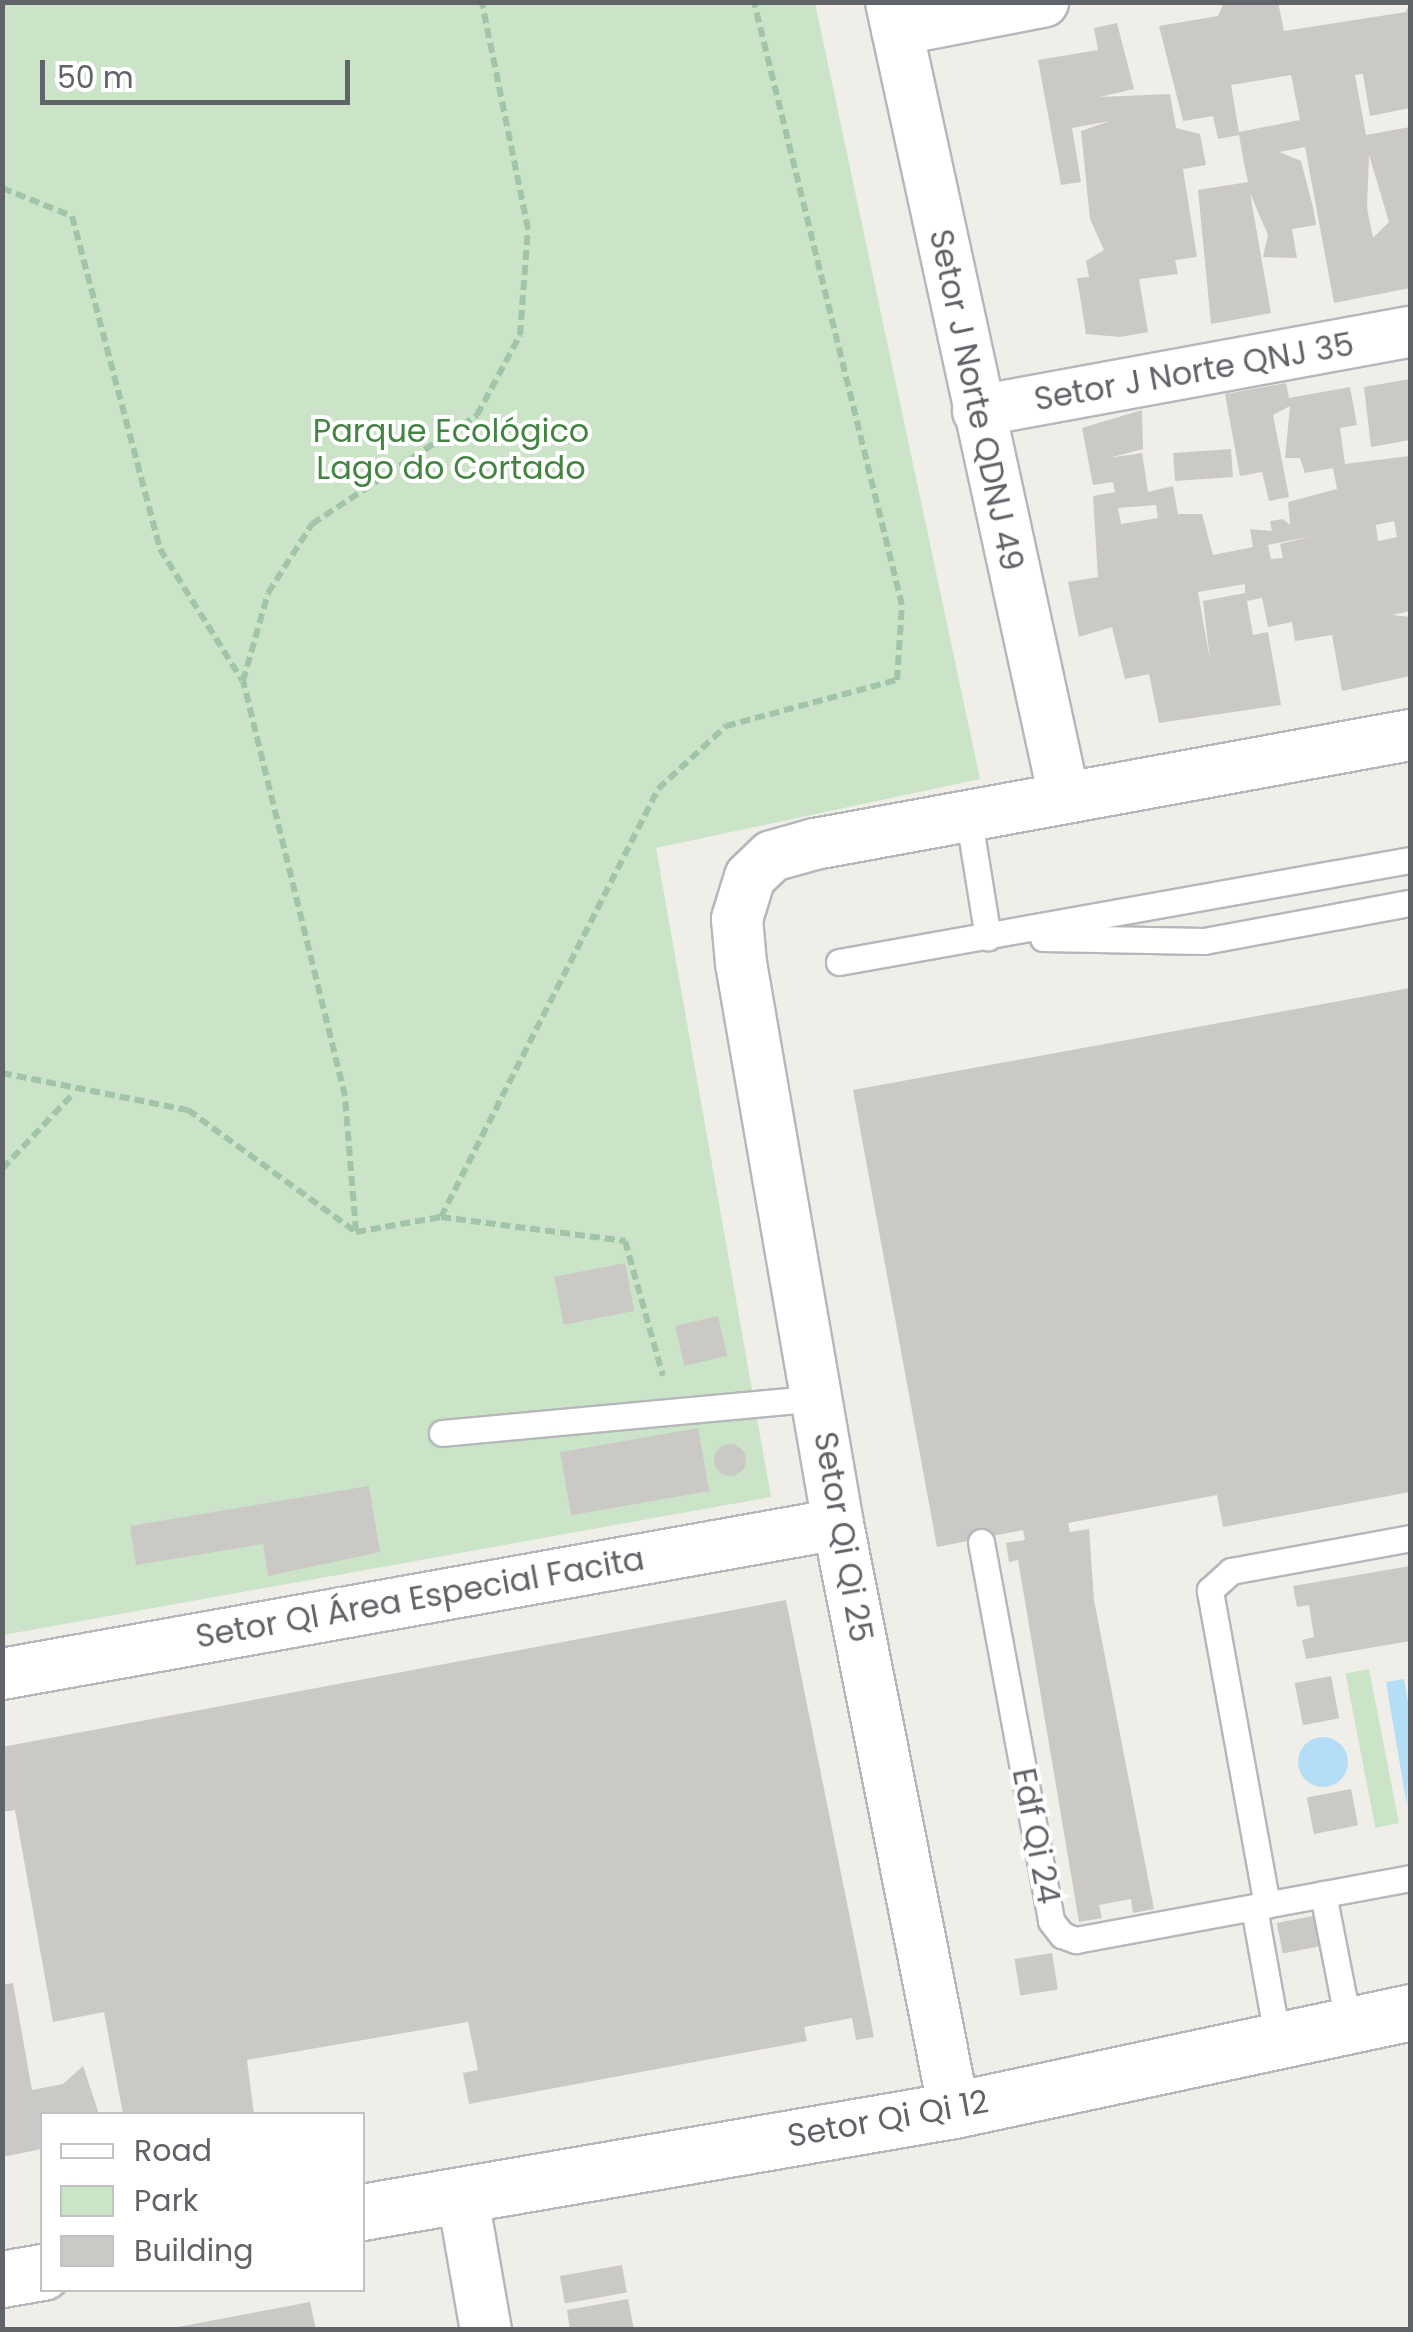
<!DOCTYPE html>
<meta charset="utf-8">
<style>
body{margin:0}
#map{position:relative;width:1413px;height:2332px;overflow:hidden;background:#f0eee9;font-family:Poppins,sans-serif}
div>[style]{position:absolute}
.green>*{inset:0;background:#cbe4c8;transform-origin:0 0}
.water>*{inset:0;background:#b3def5}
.round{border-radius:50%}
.building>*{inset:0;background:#cbc9c5;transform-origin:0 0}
.path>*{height:6px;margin-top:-3px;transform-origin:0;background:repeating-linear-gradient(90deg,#a2c4a9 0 10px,transparent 0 15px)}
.roads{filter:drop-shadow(2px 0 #b5b8bb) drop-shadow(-2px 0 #b5b8bb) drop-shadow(0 2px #b5b8bb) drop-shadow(0 -2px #b5b8bb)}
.service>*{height:25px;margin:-12.5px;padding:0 12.5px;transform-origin:12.5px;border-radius:12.5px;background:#fff}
.minor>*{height:50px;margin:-25px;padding:0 25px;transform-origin:25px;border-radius:25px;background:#fff}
.tertiary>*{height:55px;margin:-27.5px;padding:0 27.5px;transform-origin:27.5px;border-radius:27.5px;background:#fff}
span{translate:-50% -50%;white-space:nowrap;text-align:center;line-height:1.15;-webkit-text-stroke:8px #fff;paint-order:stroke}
.street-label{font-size:32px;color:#606367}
.park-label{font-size:32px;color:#438441}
.frame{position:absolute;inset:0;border:5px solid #606367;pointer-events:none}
.legend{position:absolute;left:40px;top:2112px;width:325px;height:180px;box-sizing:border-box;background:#fff;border:2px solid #bfc1c2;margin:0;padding:12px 18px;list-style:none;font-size:30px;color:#606367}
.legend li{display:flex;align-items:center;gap:20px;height:50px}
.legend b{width:50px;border:2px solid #bfc1c2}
.scale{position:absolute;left:40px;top:60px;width:310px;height:45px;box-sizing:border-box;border:5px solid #606367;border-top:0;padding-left:12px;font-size:30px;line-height:35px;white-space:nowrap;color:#606367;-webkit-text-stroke:8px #fff;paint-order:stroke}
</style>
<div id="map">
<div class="green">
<i style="clip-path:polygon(3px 3px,815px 3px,980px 779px,656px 848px,771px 1497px,3px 1635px)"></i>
<i style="left:1369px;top:1669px;width:157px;height:24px;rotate:79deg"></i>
</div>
<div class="water">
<i style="clip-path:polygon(1404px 1679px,1410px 1714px,1407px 1806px,1386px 1682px)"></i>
<i class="round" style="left:1298px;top:1737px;width:50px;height:50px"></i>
</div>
<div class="building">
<i style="clip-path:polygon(evenodd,1224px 2px,1278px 2px,1284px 31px,1406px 12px,1410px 2px,1410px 108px,1370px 116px,1363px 74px,1355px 75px,1366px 135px,1410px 127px,1410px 288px,1334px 303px,1305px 147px,1279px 152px,1301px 161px,1313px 207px,1316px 225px,1292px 229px,1297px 258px,1263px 257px,1268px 235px,1250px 193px,1271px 313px,1211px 324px,1198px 190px,1248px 182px,1243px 158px,1239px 135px,1218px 139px,1213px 116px,1183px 121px,1159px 26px,1218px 16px,1224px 2px,1291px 75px,1300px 120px,1239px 132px,1231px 85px,1291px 75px,1224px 2px,1369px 155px,1389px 222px,1373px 238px,1367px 208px,1369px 155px)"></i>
<i style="clip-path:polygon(1117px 23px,1134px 89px,1100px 97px,1170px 94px,1176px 128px,1200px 134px,1206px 165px,1183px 169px,1197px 257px,1175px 260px,1178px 274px,1139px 279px,1148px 332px,1120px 337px,1086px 334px,1077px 278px,1089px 277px,1086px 261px,1104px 250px,1090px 219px,1081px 131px,1110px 121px,1072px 128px,1081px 182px,1061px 185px,1038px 60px,1098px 50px,1094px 28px)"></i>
<i style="clip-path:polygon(1410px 379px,1410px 440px,1371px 447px,1364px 387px)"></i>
<i style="clip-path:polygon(evenodd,1286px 383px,1289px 398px,1350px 387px,1357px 425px,1340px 428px,1345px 464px,1410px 456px,1410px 611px,1392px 615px,1410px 617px,1410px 676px,1342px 691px,1332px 635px,1295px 641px,1292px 622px,1268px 627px,1262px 598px,1247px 601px,1253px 635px,1268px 632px,1281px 705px,1159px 723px,1149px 674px,1125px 679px,1112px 627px,1079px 637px,1068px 582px,1098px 577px,1093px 496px,1115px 492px,1113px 482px,1093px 485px,1082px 428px,1142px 410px,1143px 449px,1109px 458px,1142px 453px,1148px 492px,1173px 486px,1178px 514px,1202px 514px,1213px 555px,1253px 547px,1250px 529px,1272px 531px,1270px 521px,1283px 519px,1290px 525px,1288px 502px,1337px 489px,1333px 468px,1305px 473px,1300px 458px,1285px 458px,1290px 406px,1273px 415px,1289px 497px,1269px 501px,1262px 472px,1240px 476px,1225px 394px,1286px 383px,1156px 505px,1158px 518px,1121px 524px,1118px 508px,1156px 505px,1286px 383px,1394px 521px,1397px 537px,1378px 541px,1376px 525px,1394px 521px,1286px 383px,1314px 536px,1280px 544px,1283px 558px,1271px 559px,1268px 545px,1314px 536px,1286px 383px,1245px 584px,1245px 593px,1203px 601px,1210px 660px,1198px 592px,1245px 584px)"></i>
<i style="left:1231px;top:449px;width:28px;height:58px;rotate:86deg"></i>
<i style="clip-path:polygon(1410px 988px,1410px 1492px,1223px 1527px,1217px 1495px,1068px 1523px,1070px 1532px,1089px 1529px,1094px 1600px,1154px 1909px,1133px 1913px,1131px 1899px,1099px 1905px,1102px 1918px,1079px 1922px,1018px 1560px,1009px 1562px,1006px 1543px,1025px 1540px,1023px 1530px,937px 1547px,853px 1090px)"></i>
<i style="left:625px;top:1263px;width:49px;height:72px;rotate:79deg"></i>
<i style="left:718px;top:1316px;width:41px;height:44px;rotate:77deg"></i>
<i style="left:698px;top:1428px;width:64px;height:140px;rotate:80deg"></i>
<i class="round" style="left:714px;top:1444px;width:32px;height:32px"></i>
<i style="clip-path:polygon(369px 1486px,380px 1552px,268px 1576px,263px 1544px,136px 1565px,130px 1526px)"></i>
<i style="clip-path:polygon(1410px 1566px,1410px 1641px,1306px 1659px,1302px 1640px,1314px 1637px,1309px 1605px,1297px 1607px,1293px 1586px)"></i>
<i style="clip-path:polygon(786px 1600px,874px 2037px,856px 2040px,852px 2018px,804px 2027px,807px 2041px,469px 2104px,463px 2073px,478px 2070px,468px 2022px,247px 2060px,254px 2114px,123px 2114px,104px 2012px,53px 2022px,15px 1810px,2px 1812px,2px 1747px)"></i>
<i style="left:1331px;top:1676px;width:43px;height:37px;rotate:79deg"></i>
<i style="left:1351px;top:1789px;width:37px;height:45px;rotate:79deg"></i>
<i style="left:1323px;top:1914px;width:31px;height:47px;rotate:79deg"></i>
<i style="left:1052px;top:1953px;width:37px;height:38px;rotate:81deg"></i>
<i style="clip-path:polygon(13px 1983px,32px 2090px,63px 2084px,83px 2066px,99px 2114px,42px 2114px,42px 2149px,2px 2157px,2px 1985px)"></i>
<i style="left:622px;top:2265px;width:28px;height:63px;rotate:80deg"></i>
<i style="clip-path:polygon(628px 2299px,634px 2330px,570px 2330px,567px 2310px)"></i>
<i style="clip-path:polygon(310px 2302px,316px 2330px,172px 2330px,172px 2328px)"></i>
</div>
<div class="path">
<i style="left:2px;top:188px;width:75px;rotate:21.8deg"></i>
<i style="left:72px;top:216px;width:344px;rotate:75.2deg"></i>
<i style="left:160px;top:549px;width:155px;rotate:58deg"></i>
<i style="left:2px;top:1073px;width:190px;rotate:11.3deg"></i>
<i style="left:188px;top:1110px;width:208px;rotate:36deg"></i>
<i style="left:356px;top:1232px;width:86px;rotate:-10deg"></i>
<i style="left:441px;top:1217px;width:480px;rotate:-63.1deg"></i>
<i style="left:658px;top:789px;width:93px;rotate:-42.8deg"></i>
<i style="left:726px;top:726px;width:177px;rotate:-15.1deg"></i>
<i style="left:897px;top:680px;width:75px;rotate:-86.2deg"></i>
<i style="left:902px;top:605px;width:621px;rotate:-103.79deg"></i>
<i style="left:2px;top:1169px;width:103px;rotate:-46.6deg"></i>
<i style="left:441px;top:1217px;width:186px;rotate:7.4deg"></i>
<i style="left:625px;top:1241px;width:140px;rotate:74.3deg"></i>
<i style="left:356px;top:1231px;width:135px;rotate:-94.7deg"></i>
<i style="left:345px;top:1096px;width:427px;rotate:-103.8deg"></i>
<i style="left:243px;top:681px;width:91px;rotate:-74.1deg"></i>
<i style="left:268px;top:593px;width:82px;rotate:-57.5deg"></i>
<i style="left:312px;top:524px;width:198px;rotate:-33.4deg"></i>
<i style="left:477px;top:415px;width:91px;rotate:-61.7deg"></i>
<i style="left:520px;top:335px;width:106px;rotate:-85.7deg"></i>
<i style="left:528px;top:229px;width:232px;rotate:-101.5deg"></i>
</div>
<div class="roads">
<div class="service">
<i style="left:968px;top:814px;width:125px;rotate:80.8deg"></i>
<i style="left:1043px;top:938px;width:161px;rotate:1.1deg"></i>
<i style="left:1204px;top:941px;width:209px;rotate:-10.5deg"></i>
<i style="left:839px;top:962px;width:580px;rotate:-10.13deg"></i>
<i style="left:442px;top:1433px;width:379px;rotate:-5.3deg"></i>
<i style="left:981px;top:1542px;width:385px;rotate:79.5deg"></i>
<i style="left:1051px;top:1921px;width:18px;rotate:52deg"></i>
<i style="left:1062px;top:1935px;width:15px;rotate:20deg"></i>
<i style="left:1076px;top:1940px;width:340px;rotate:-10.5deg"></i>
<i style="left:1323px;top:1894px;width:130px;rotate:78.9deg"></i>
<i style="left:1267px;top:1905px;width:320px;rotate:-100.3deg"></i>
<i style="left:1210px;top:1590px;width:28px;rotate:-42deg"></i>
<i style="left:1231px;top:1571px;width:182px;rotate:-10.4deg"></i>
<i style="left:1254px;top:1908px;width:130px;rotate:79.8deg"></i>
</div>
<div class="minor">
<i style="left:891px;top:2px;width:814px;rotate:77.72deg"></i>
<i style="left:897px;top:30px;width:149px;rotate:-10.9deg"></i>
<i style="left:978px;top:411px;width:439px;rotate:-10.4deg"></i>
<i style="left:2px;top:1674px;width:849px;rotate:-10.17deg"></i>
<i style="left:954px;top:2110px;width:597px;rotate:-101.2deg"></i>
<i style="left:838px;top:1524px;width:569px;rotate:-99.81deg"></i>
<i style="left:741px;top:963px;width:44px;rotate:-95.2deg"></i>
<i style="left:737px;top:919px;width:44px;rotate:-72.8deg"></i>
<i style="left:750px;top:877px;width:30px;rotate:-44deg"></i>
<i style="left:772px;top:856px;width:45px;rotate:-15.6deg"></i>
<i style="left:815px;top:844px;width:605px;rotate:-10.38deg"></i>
<i style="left:462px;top:2193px;width:139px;rotate:80.1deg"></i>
</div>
<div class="tertiary">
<i style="left:362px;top:2212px;width:601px;rotate:-9.78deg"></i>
<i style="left:954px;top:2110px;width:466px;rotate:-12.1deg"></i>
<i style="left:2px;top:2279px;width:41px;rotate:-9.9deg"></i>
</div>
</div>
<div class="street-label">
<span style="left:1194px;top:372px;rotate:-10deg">Setor J Norte QNJ 35</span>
<span style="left:976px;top:400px;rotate:78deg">Setor J Norte QDNJ 49</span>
<span style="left:843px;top:1537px;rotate:80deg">Setor Qi Qi 25</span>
<span style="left:420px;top:1598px;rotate:-10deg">Setor QI Área Especial Facita</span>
<span style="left:1036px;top:1836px;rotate:79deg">Edf Qi 24</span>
<span style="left:888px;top:2119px;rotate:-10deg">Setor Qi Qi 12</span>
</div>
<div class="park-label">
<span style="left:451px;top:450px">Parque Ecológico<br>Lago do Cortado</span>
</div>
<div class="frame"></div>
<ul class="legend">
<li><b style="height:12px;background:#fff"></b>Road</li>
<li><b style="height:28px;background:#cbe4c8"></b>Park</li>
<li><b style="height:28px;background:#cbc9c5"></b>Building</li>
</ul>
<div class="scale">50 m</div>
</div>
